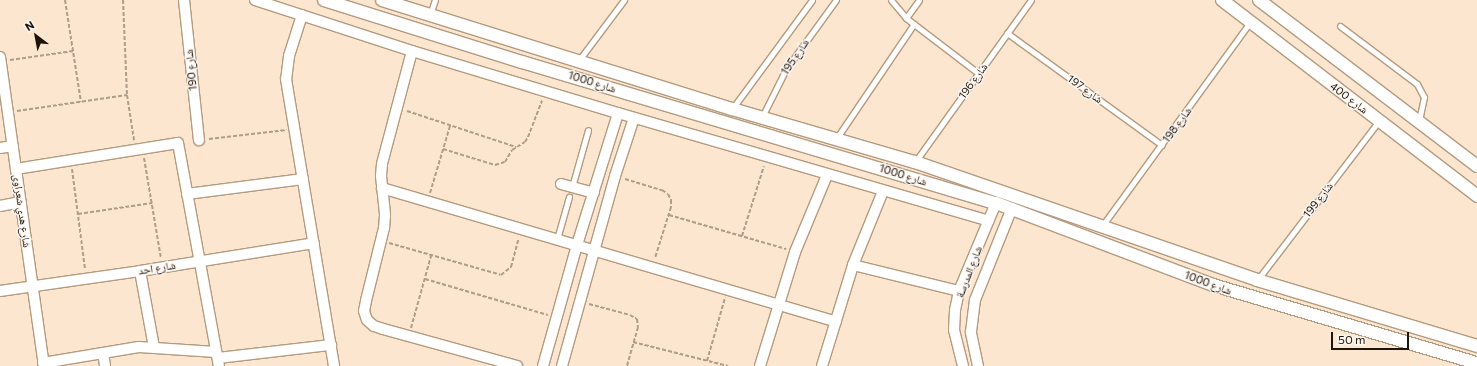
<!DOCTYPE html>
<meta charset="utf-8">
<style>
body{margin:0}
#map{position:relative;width:1477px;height:366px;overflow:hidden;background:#fce6cf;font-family:Commissioner,"Noto Naskh Arabic",sans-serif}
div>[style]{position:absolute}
.path>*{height:2px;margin-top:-1px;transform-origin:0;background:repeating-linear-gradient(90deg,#ae9d8a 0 4px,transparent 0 6px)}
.roads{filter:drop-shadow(1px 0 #b49b7f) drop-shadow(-1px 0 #b49b7f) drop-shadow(0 1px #b49b7f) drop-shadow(0 -1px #b49b7f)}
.service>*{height:5px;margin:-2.5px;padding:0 2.5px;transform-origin:2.5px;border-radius:2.5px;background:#fff}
.minor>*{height:10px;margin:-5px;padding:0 5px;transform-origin:5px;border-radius:5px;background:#fff}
.tertiary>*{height:12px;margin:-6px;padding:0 6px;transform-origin:6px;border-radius:6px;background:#fff}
span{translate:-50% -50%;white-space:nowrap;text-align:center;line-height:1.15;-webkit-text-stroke:3px #fcf6f1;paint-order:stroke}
.street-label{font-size:11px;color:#1e150a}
.north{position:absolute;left:16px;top:16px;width:40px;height:40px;-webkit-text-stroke:3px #fcf6f1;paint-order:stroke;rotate:328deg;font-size:11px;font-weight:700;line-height:16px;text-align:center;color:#1e150a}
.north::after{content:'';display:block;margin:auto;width:14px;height:18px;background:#1e150a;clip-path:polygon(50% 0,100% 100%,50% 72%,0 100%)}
.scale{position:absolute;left:1331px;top:332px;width:78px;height:18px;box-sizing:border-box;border:2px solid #1e150a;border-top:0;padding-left:5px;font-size:12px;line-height:14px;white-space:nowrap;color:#1e150a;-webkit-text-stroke:3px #fcf6f1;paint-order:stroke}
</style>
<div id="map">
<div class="path">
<i style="left:65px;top:0;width:103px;rotate:81.1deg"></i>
<i style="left:123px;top:0;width:95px;rotate:87.6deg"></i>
<i style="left:127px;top:95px;width:46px;rotate:81.2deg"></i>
<i style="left:10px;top:60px;width:64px;rotate:-8.1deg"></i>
<i style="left:17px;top:111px;width:111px;rotate:-8.3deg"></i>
<i style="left:407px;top:111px;width:115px;rotate:18.3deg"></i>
<i style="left:209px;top:139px;width:78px;rotate:-6.7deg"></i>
<i style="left:443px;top:149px;width:54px;rotate:17.1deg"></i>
<i style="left:495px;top:165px;width:10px;rotate:-17deg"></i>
<i style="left:505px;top:162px;width:14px;rotate:-60deg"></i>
<i style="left:512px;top:150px;width:15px;rotate:-32deg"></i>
<i style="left:525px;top:142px;width:6px;rotate:-59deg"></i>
<i style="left:528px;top:137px;width:39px;rotate:-69deg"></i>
<i style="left:144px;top:158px;width:101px;rotate:80.4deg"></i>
<i style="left:72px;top:169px;width:101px;rotate:82.6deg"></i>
<i style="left:625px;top:179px;width:39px;rotate:17deg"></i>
<i style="left:662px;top:190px;width:7px;rotate:34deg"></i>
<i style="left:668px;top:194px;width:7px;rotate:63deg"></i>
<i style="left:671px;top:200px;width:7px;rotate:90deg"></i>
<i style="left:671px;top:207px;width:53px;rotate:107.4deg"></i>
<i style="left:430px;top:193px;width:70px;rotate:-73.4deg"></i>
<i style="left:78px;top:214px;width:75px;rotate:-8.5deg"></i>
<i style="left:669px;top:215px;width:122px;rotate:16.2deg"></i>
<i style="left:742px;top:236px;width:73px;rotate:-72.6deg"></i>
<i style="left:389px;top:243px;width:116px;rotate:15.9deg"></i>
<i style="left:501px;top:275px;width:13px;rotate:-39deg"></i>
<i style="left:511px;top:267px;width:30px;rotate:-75deg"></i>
<i style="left:425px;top:279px;width:128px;rotate:16.3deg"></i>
<i style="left:589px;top:304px;width:42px;rotate:15deg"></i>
<i style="left:630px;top:315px;width:8px;rotate:30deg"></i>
<i style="left:637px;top:319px;width:8px;rotate:83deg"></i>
<i style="left:638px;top:327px;width:41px;rotate:105.8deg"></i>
<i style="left:411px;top:328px;width:75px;rotate:-74.5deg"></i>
<i style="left:633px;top:342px;width:98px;rotate:14.2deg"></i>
<i style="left:707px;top:361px;width:66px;rotate:-74.1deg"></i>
</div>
<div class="roads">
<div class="service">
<i style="left:891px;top:0;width:23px;rotate:50deg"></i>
<i style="left:906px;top:18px;width:91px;rotate:37.4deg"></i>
<i style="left:430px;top:15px;width:16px;rotate:-72deg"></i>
<i style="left:906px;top:18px;width:22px;rotate:-54deg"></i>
<i style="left:1340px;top:26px;width:96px;rotate:37deg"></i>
<i style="left:1417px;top:84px;width:15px;rotate:62deg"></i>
<i style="left:1424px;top:97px;width:24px;rotate:102deg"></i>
<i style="left:1007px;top:33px;width:191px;rotate:35.9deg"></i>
<i style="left:579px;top:60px;width:75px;rotate:-53.1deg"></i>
<i style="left:732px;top:109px;width:135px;rotate:-53.7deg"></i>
<i style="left:762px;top:117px;width:54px;rotate:-63.4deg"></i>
<i style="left:786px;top:69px;width:85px;rotate:-54.1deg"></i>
<i style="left:836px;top:139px;width:139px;rotate:-55.9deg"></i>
<i style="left:915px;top:162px;width:199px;rotate:-54.4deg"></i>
<i style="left:572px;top:187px;width:59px;rotate:-74.3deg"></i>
<i style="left:1102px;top:226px;width:252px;rotate:-54deg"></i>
<i style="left:557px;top:239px;width:44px;rotate:-74.1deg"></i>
<i style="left:1258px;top:279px;width:199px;rotate:-52.6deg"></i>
</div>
<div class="minor">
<i style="left:184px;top:0;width:141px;rotate:83.9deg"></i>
<i style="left:255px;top:0;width:165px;rotate:18deg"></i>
<i style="left:412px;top:51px;width:215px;rotate:16.8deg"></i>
<i style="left:618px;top:113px;width:386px;rotate:16.2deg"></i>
<i style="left:302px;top:15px;width:43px;rotate:107.6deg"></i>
<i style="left:289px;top:56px;width:23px;rotate:97deg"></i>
<i style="left:286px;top:79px;width:291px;rotate:80.5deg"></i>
<i style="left:412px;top:51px;width:117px;rotate:104.9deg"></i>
<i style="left:382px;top:164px;width:12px;rotate:95deg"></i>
<i style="left:381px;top:176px;width:39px;rotate:84deg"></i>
<i style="left:385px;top:215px;width:13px;rotate:94deg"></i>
<i style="left:384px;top:228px;width:75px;rotate:103.9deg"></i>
<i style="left:366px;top:301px;width:10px;rotate:101deg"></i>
<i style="left:364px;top:311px;width:9px;rotate:72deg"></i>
<i style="left:367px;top:320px;width:9px;rotate:41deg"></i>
<i style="left:374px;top:326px;width:9px;rotate:18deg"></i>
<i style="left:383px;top:329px;width:139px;rotate:15.4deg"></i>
<i style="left:0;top:57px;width:312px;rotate:81.9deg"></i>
<i style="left:0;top:148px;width:13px;rotate:-9deg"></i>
<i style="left:16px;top:169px;width:164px;rotate:-9.1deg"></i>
<i style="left:178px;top:143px;width:227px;rotate:79.6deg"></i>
<i style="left:561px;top:184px;width:34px;rotate:15deg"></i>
<i style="left:382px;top:188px;width:473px;rotate:16.4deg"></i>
<i style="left:187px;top:194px;width:117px;rotate:-7.4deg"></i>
<i style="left:0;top:206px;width:21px;rotate:-11deg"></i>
<i style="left:853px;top:265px;width:109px;rotate:13.8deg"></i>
<i style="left:140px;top:271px;width:77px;rotate:79.6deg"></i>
<i style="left:0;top:291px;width:141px;rotate:-8.1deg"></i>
<i style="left:140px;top:271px;width:176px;rotate:-9.1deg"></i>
<i style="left:103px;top:353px;width:13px;rotate:81deg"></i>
<i style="left:218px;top:358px;width:114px;rotate:-6.6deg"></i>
<i style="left:43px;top:363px;width:97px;rotate:-9.5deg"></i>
<i style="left:139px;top:347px;width:77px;rotate:3.7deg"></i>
<i style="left:543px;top:366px;width:126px;rotate:-74.3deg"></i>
<i style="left:577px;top:245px;width:138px;rotate:-72.7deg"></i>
<i style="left:562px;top:366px;width:197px;rotate:-74.4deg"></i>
<i style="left:615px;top:176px;width:61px;rotate:-71.9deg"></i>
<i style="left:760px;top:366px;width:119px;rotate:-72.9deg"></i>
<i style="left:795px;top:252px;width:83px;rotate:-67.4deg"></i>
<i style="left:822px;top:366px;width:106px;rotate:-72.9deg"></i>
<i style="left:853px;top:265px;width:80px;rotate:-67.9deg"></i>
<i style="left:963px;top:366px;width:37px;rotate:-104deg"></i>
<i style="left:954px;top:330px;width:20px;rotate:-87deg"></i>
<i style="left:955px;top:310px;width:19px;rotate:-78deg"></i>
<i style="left:959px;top:291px;width:95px;rotate:-67.2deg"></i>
<i style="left:978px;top:366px;width:35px;rotate:-102deg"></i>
<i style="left:971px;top:332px;width:32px;rotate:-83deg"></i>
<i style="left:975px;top:300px;width:99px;rotate:-68.1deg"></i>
</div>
<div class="tertiary">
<i style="left:324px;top:0;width:207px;rotate:17.4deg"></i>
<i style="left:522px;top:62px;width:495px;rotate:16.6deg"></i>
<i style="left:996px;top:203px;width:232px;rotate:20.7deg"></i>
<i style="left:1213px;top:285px;width:275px;rotate:16.5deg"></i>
<i style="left:382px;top:0;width:367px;rotate:17.3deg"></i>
<i style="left:732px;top:109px;width:191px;rotate:16.2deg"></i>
<i style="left:915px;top:162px;width:362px;rotate:19deg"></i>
<i style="left:1257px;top:280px;width:230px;rotate:16.7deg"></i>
<i style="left:1222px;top:0;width:322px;rotate:37.5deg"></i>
<i style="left:1259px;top:0;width:274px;rotate:37.3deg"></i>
</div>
</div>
<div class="street-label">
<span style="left:795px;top:57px;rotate:-56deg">شارع 195</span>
<span style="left:191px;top:70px;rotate:-96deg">شارع 190</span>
<span style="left:973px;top:81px;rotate:-54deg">شارع 196</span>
<span style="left:592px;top:82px;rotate:17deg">شارع 1000</span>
<span style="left:1085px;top:89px;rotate:36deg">شارع 197</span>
<span style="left:1349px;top:98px;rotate:37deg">شارع 400</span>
<span style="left:1177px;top:125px;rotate:-54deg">شارع 198</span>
<span style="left:903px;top:175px;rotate:17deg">شارع 1000</span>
<span style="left:1318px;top:200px;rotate:-52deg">شارع 199</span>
<span style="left:22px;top:211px;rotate:82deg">شارع هدي شعراوى</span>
<span style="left:157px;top:268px;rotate:-9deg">شارع احد</span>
<span style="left:969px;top:272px;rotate:-69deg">شارع المدرسة</span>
<span style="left:1208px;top:283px;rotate:20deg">شارع 1000</span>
</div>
<div class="north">N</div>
<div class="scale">50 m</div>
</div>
